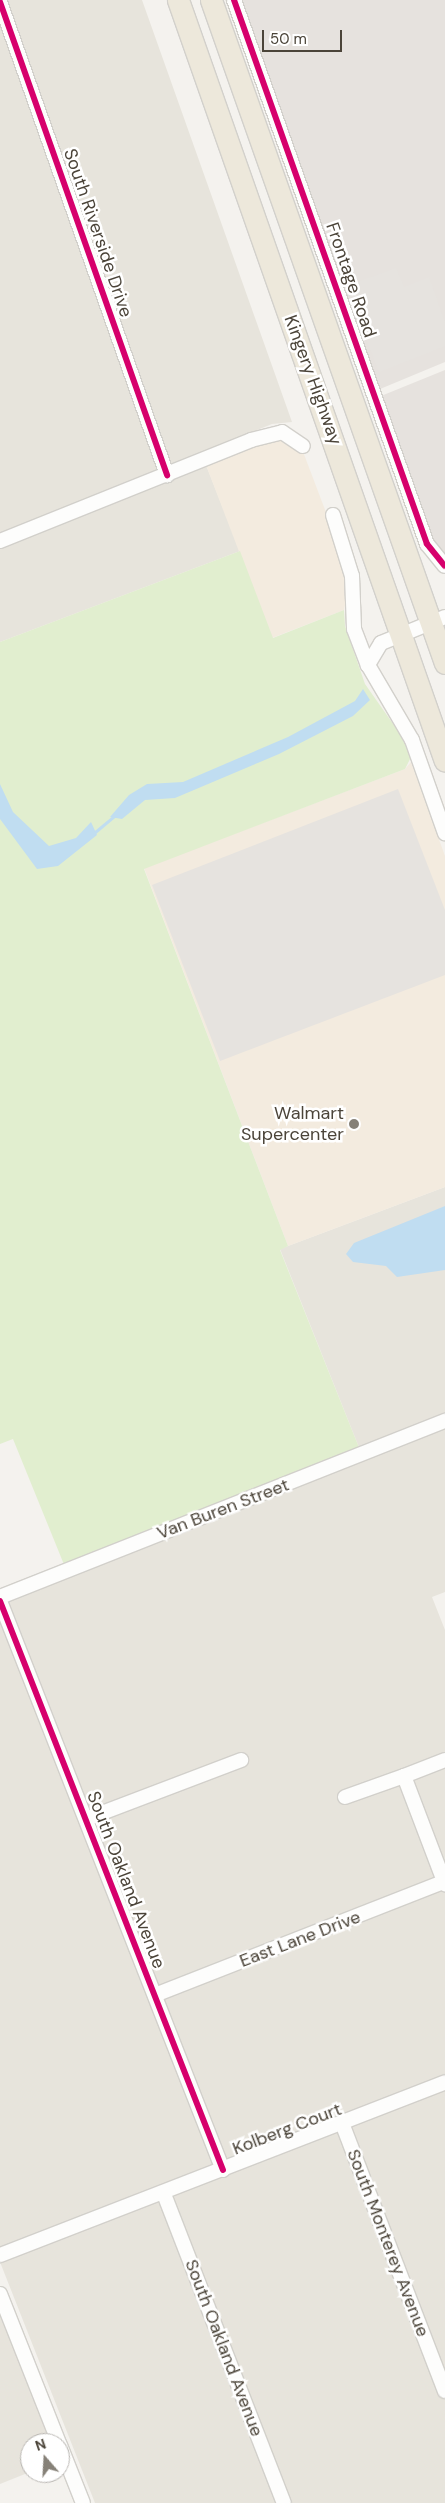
<!DOCTYPE html>
<style>
body{margin:0}
#map{position:relative;width:445px;height:2503px;overflow:hidden;background:#f4f2ee;font-family:"DM Sans",sans-serif}
div>[style]{position:absolute}
.residential>*{inset:0;background:#e7e4dc}
.commercial>*{inset:0;background:#f3ebdf}
.industrial>*{inset:0;background:#e6e2de}
.green>*{inset:0;background:#e1eecf}
.parking>*{inset:0;background:#e6e3df}
.water>*{inset:0;background:#c0ddf1}
.stream>*{height:3px;margin:-1.5px;padding:0 1.5px;transform-origin:1.5px;border-radius:1.5px;background:#c0ddf1}
.roads{filter:drop-shadow(1px 0 #d2d0cb) drop-shadow(-1px 0 #d2d0cb) drop-shadow(0 1px #d2d0cb) drop-shadow(0 -1px #d2d0cb)}
.minor>*{height:14px;margin:-7px;padding:0 7px;transform-origin:7px;border-radius:7px;background:#fdfdfc}
.highway>*{height:21px;margin:-10.5px;padding:0 10.5px;transform-origin:10.5px;border-radius:10.5px;background:#ede8db}
.cycleway>*{height:6px;margin:-3px;padding:0 3px;transform-origin:3px;border-radius:3px;background:#d6006c}
.dots>*{width:14px;height:14px;translate:-50% -50%;box-sizing:border-box;border:2px solid #fff;border-radius:50%}
span{translate:-50% -50%;white-space:nowrap;text-align:center;line-height:1.15;-webkit-text-stroke:5px #fff;paint-order:stroke}
.street-label{font-size:18px;color:#4b4439}
.poi-label{font-size:18px;color:#4b4439}
.right{translate:-100% -50%;text-align:right}
.north{position:absolute;left:20px;top:2433px;width:50px;height:50px;box-sizing:border-box;background:#fff;border:1px solid #b7b4b0;border-radius:50%;rotate:341deg;font-size:14px;font-weight:700;line-height:20px;text-align:center;color:#4b4439}
.north::after{content:'';display:block;margin:auto;width:18px;height:22px;background:#868178;clip-path:polygon(50% 0,100% 100%,50% 72%,0 100%)}
.scale{position:absolute;left:262px;top:30px;width:80px;height:22px;box-sizing:border-box;border:2px solid #4b4439;border-top:0;padding-left:6px;font-size:15px;line-height:18px;white-space:nowrap;color:#4b4439;-webkit-text-stroke:4px #fff;paint-order:stroke}
</style>
<div id="map">
<div class="residential">
<i style="clip-path:polygon(0 0,142px 0,292px 422px,272px 424px,0 533px)"></i>
<i style="clip-path:polygon(206px 465px,240px 551px,0 642px,0 547px)"></i>
<i style="clip-path:polygon(445px 1187px,445px 1592px,432px 1597px,445px 1630px,445px 2503px,95px 2503px,0 2262px,0 1592px,360px 1450px,280px 1249px)"></i>
<i style="clip-path:polygon(0 2305px,55px 2443px,30px 2443px,30px 2472px,0 2484px)"></i>
</div>
<div class="commercial">
<i style="clip-path:polygon(275px 438px,287px 439px,302px 449px,346px 565px,348px 590px,344px 610px,272px 638px,206px 465px)"></i>
<i style="clip-path:polygon(411px 762px,445px 856px,445px 1187px,288px 1246px,144px 868px,405px 769px)"></i>
</div>
<div class="industrial">
<i style="clip-path:polygon(242px 0,445px 0,445px 362px,380px 389px)"></i>
<i style="clip-path:polygon(445px 370px,445px 560px,429px 539px,381px 396px)"></i>
</div>
<div class="green">
<i style="clip-path:polygon(240px 551px,273px 638px,344px 610px,345px 626px,365px 684px,403px 738px,411px 757px,405px 769px,144px 869px,288px 1246px,280px 1250px,360px 1450px,65px 1567px,13px 1439px,0 1444px,0 642px)"></i>
</div>
<div class="parking">
<i style="clip-path:polygon(396px 268px,404px 287px,429px 277px,445px 323px,445px 346px,379px 372px,349px 293px,357px 290px,355px 283px)"></i>
<i style="clip-path:polygon(398px 789px,445px 910px,445px 975px,220px 1061px,152px 885px)"></i>
</div>
<div class="water">
<i style="clip-path:polygon(363px 689px,370px 700px,353px 716px,279px 754px,175px 798px,145px 800px,122px 819px,110px 817px,129px 795px,147px 784px,183px 782px,288px 737px,355px 701px)"></i>
<i style="clip-path:polygon(0 784px,13px 812px,49px 846px,76px 838px,91px 822px,97px 835px,58px 866px,37px 869px,0 819px)"></i>
<i style="clip-path:polygon(445px 1206px,445px 1270px,397px 1277px,386px 1266px,353px 1262px,346px 1254px,354px 1243px)"></i>
</div>
<div class="stream">
<i style="left:95px;top:832px;width:26px;rotate:-40deg"></i>
</div>
<div class="roads">
<div class="minor">
<i style="left:234px;top:0;width:577px;rotate:70.47deg"></i>
<i style="left:427px;top:544px;width:28px;rotate:51deg"></i>
<i style="left:0;top:2px;width:502px;rotate:70.55deg"></i>
<i style="left:333px;top:515px;width:64px;rotate:72.7deg"></i>
<i style="left:352px;top:576px;width:53px;rotate:87.8deg"></i>
<i style="left:354px;top:629px;width:39px;rotate:69deg"></i>
<i style="left:0;top:541px;width:271px;rotate:-21.9deg"></i>
<i style="left:251px;top:440px;width:32px;rotate:-14deg"></i>
<i style="left:282px;top:432px;width:25px;rotate:34deg"></i>
<i style="left:445px;top:617px;width:69px;rotate:157.9deg"></i>
<i style="left:381px;top:643px;width:26px;rotate:121deg"></i>
<i style="left:368px;top:665px;width:87px;rotate:59.6deg"></i>
<i style="left:412px;top:740px;width:99px;rotate:70.5deg"></i>
<i style="left:0;top:1597px;width:479px;rotate:-21.6deg"></i>
<i style="left:0;top:1601px;width:611px;rotate:68.6deg"></i>
<i style="left:445px;top:1760px;width:44px;rotate:158.7deg"></i>
<i style="left:404px;top:1776px;width:116px;rotate:69.2deg"></i>
<i style="left:345px;top:1797px;width:63px;rotate:-19.6deg"></i>
<i style="left:86px;top:1819px;width:166px;rotate:-20.8deg"></i>
<i style="left:155px;top:1995px;width:310px;rotate:-21.4deg"></i>
<i style="left:342px;top:2123px;width:287px;rotate:69deg"></i>
<i style="left:164px;top:2194px;width:331px;rotate:68.8deg"></i>
<i style="left:0;top:2255px;width:477px;rotate:-21.2deg"></i>
<i style="left:0;top:2294px;width:160px;rotate:68.4deg"></i>
<i style="left:60px;top:2445px;width:62px;rotate:68.4deg"></i>
</div>
<div class="highway">
<i style="left:178px;top:0;width:806px;rotate:70.67deg"></i>
<i style="left:211px;top:0;width:703px;rotate:70.56deg"></i>
</div>
</div>
<div class="cycleway">
<i style="left:234px;top:0;width:577px;rotate:70.47deg"></i>
<i style="left:427px;top:544px;width:28px;rotate:51deg"></i>
<i style="left:0;top:2px;width:502px;rotate:70.55deg"></i>
<i style="left:0;top:1601px;width:611px;rotate:68.6deg"></i>
</div>
<div class="dots">
<i style="left:354px;top:1124px;background:#868178"></i>
</div>
<div class="street-label">
<span style="left:98px;top:233px;rotate:71deg">South Riverside Drive</span>
<span style="left:351px;top:280px;rotate:71deg">Frontage Road</span>
<span style="left:313px;top:380px;rotate:70deg">Kingery Highway</span>
<span style="left:223px;top:1509px;rotate:-21deg">Van Buren Street</span>
<span style="left:126px;top:1880px;rotate:69deg">South Oakland Avenue</span>
<span style="left:300px;top:1939px;rotate:-21deg">East Lane Drive</span>
<span style="left:287px;top:2129px;rotate:-21deg">Kolberg Court</span>
<span style="left:388px;top:2243px;rotate:69deg">South Monterey Avenue</span>
<span style="left:224px;top:2348px;rotate:69deg">South Oakland Avenue</span>
</div>
<div class="poi-label">
<span class="right" style="left:344px;top:1124px">Walmart<br>Supercenter</span>
</div>
<div class="north">N</div>
<div class="scale">50 m</div>
</div>
